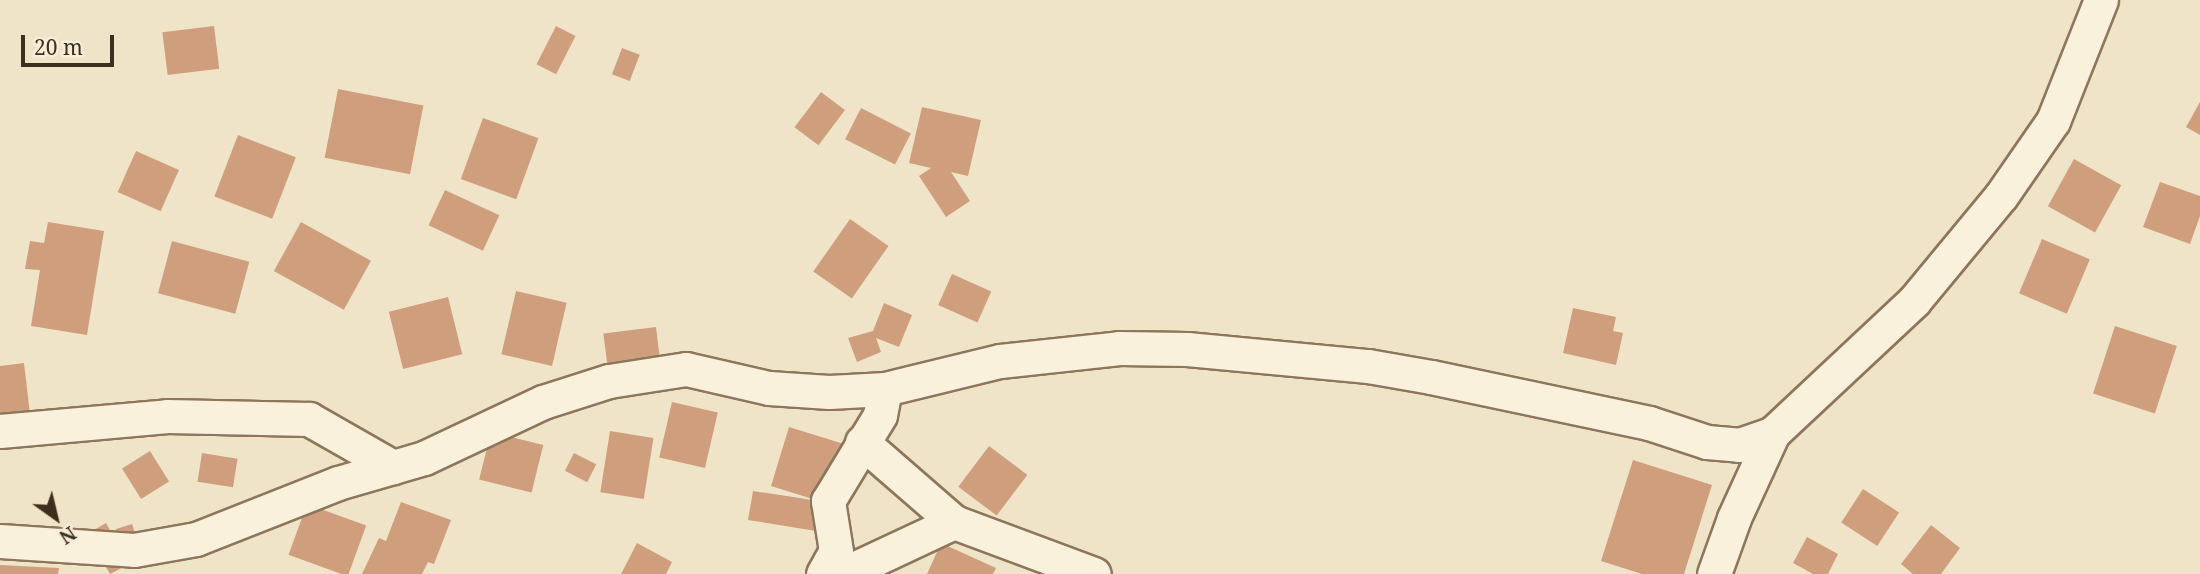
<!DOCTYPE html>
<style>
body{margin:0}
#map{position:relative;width:2200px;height:574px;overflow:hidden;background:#f0e4c8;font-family:"Noto Serif",serif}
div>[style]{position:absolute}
.building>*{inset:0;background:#cf9f7d;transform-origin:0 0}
.roads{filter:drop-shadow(2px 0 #8d765c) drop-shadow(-2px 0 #8d765c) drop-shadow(0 2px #8d765c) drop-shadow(0 -2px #8d765c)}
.minor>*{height:33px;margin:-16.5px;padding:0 16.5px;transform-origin:16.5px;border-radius:16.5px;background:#faf1dc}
span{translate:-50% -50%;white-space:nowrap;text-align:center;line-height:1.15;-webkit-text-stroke:6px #f7eed8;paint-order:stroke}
.north{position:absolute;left:21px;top:483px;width:70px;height:70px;-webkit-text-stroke:5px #f7eed8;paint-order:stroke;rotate:146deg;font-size:19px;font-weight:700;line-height:28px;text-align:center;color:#3d2e20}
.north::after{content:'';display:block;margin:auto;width:24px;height:32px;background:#3d2e20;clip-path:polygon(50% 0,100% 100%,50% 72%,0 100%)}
.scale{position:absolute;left:21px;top:35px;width:93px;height:32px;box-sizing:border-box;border:4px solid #3d2e20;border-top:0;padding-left:9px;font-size:21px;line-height:24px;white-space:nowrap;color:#3d2e20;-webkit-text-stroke:5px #f7eed8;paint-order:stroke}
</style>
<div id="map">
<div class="building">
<i style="left:214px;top:26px;width:43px;height:52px;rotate:83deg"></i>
<i style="left:556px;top:26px;width:22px;height:43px;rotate:27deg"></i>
<i style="left:622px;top:48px;width:19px;height:28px;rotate:21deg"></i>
<i style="left:338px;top:89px;width:87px;height:70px;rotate:11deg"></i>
<i style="left:821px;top:92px;width:30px;height:44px;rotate:37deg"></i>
<i style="clip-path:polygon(2200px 102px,2200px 135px,2186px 127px)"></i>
<i style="clip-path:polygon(922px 107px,981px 120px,968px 176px,951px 172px,970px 201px,946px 217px,919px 176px,931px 168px,909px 163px)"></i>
<i style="left:861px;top:108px;width:56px;height:35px;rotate:27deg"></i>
<i style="left:483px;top:118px;width:59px;height:65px;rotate:20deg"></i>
<i style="left:238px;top:135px;width:62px;height:66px;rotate:21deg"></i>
<i style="left:136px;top:151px;width:47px;height:45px;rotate:24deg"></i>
<i style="left:2074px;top:159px;width:54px;height:54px;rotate:29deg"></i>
<i style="clip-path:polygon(2160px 182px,2200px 196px,2200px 216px,2190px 244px,2143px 227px)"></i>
<i style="left:445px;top:190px;width:60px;height:39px;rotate:25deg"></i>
<i style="left:850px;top:219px;width:47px;height:64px;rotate:35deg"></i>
<i style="clip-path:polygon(48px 222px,104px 231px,87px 335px,31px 326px,40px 270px,25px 269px,30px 241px,44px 243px)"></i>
<i style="left:301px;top:222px;width:80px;height:56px;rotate:29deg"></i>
<i style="left:2042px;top:239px;width:52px;height:59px;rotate:23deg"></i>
<i style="left:172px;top:241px;width:80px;height:54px;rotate:15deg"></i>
<i style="left:952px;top:274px;width:43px;height:34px;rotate:24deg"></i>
<i style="left:516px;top:291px;width:52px;height:65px;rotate:13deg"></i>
<i style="left:448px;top:297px;width:59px;height:61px;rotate:76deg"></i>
<i style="clip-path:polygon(884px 303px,912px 315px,899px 347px,876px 338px,881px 352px,857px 362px,848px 338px,873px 331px)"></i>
<i style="clip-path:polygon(1573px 308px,1616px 317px,1613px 331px,1623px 333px,1616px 365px,1563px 353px)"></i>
<i style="left:2115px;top:326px;width:65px;height:71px;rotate:18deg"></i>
<i style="left:656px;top:327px;width:48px;height:53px;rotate:83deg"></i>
<i style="clip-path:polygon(24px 363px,30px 414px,0 417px,0 366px)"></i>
<i style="left:672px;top:402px;width:47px;height:57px;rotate:13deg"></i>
<i style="clip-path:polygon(789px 427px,844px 444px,820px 501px,816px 531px,748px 520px,753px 491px,819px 501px,771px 486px)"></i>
<i style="left:610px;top:431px;width:44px;height:62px;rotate:9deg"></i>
<i style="left:491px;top:432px;width:54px;height:49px;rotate:14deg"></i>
<i style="left:989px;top:446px;width:48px;height:51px;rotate:37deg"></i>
<i style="left:150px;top:451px;width:36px;height:33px;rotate:58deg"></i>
<i style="left:202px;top:453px;width:36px;height:29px;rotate:9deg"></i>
<i style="left:574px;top:453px;width:25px;height:20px;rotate:27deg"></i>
<i style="clip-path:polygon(1633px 460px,1712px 485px,1684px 574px,1642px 574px,1601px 561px)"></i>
<i style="left:1863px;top:489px;width:43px;height:40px;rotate:33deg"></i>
<i style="clip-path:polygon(401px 502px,451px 520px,434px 564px,428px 562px,422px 574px,362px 574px,379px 538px,386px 541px)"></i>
<i style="left:307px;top:504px;width:63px;height:54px;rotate:20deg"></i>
<i style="clip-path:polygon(106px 523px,125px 556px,116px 529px,132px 524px,143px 557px,110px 574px,87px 534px)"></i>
<i style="clip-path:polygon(1931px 525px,1960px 548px,1941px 574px,1913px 574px,1901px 564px)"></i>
<i style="clip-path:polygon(1807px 537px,1838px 554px,1828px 574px,1813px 574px,1793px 563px)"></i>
<i style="clip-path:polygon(637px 543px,672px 562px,666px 574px,621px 574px)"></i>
<i style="clip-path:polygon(941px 543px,996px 568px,993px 574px,927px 574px)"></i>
<i style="clip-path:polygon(0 565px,59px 568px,58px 574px,0 574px)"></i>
</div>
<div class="roads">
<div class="minor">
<i style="left:0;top:431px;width:168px;rotate:-5.1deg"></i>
<i style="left:167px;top:416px;width:142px;rotate:1.2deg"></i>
<i style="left:309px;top:419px;width:97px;rotate:29.7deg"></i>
<i style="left:862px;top:442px;width:122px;rotate:41deg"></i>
<i style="left:954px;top:522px;width:149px;rotate:20.4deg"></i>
<i style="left:0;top:541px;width:134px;rotate:3.8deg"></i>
<i style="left:134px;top:550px;width:63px;rotate:-10.1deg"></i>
<i style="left:196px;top:539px;width:153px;rotate:-21.5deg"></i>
<i style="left:338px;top:483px;width:90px;rotate:-16.2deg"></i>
<i style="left:424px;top:458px;width:132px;rotate:-25.2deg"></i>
<i style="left:543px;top:402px;width:69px;rotate:-17.7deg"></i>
<i style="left:609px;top:381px;width:78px;rotate:-8.9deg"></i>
<i style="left:686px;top:369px;width:85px;rotate:12.9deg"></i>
<i style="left:769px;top:388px;width:60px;rotate:3.8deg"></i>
<i style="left:829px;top:392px;width:56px;rotate:-3.1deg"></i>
<i style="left:885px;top:389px;width:118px;rotate:-13.7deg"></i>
<i style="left:1000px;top:361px;width:120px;rotate:-6.2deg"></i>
<i style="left:1119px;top:348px;width:68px;rotate:0.8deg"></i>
<i style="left:1187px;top:349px;width:182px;rotate:5.4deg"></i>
<i style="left:1368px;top:366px;width:64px;rotate:9.9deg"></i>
<i style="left:1431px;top:377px;width:223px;rotate:11.9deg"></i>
<i style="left:1649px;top:423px;width:61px;rotate:18.1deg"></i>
<i style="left:1707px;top:442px;width:32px;rotate:5deg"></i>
<i style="left:1739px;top:445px;width:36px;rotate:-19deg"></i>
<i style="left:823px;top:574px;width:26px;rotate:-61deg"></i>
<i style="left:836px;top:551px;width:51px;rotate:-99.1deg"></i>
<i style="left:828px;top:501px;width:100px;rotate:-58.8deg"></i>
<i style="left:880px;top:415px;width:26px;rotate:-79deg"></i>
<i style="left:843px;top:574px;width:123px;rotate:-25.1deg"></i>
<i style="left:1714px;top:574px;width:59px;rotate:-70.3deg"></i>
<i style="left:1734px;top:518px;width:94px;rotate:-65.4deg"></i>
<i style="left:1773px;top:433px;width:193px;rotate:-43.1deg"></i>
<i style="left:1914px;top:301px;width:136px;rotate:-50.4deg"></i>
<i style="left:2001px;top:196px;width:91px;rotate:-55.3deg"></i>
<i style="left:2053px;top:121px;width:130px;rotate:-68.4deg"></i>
</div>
</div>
<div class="north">N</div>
<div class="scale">20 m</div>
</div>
